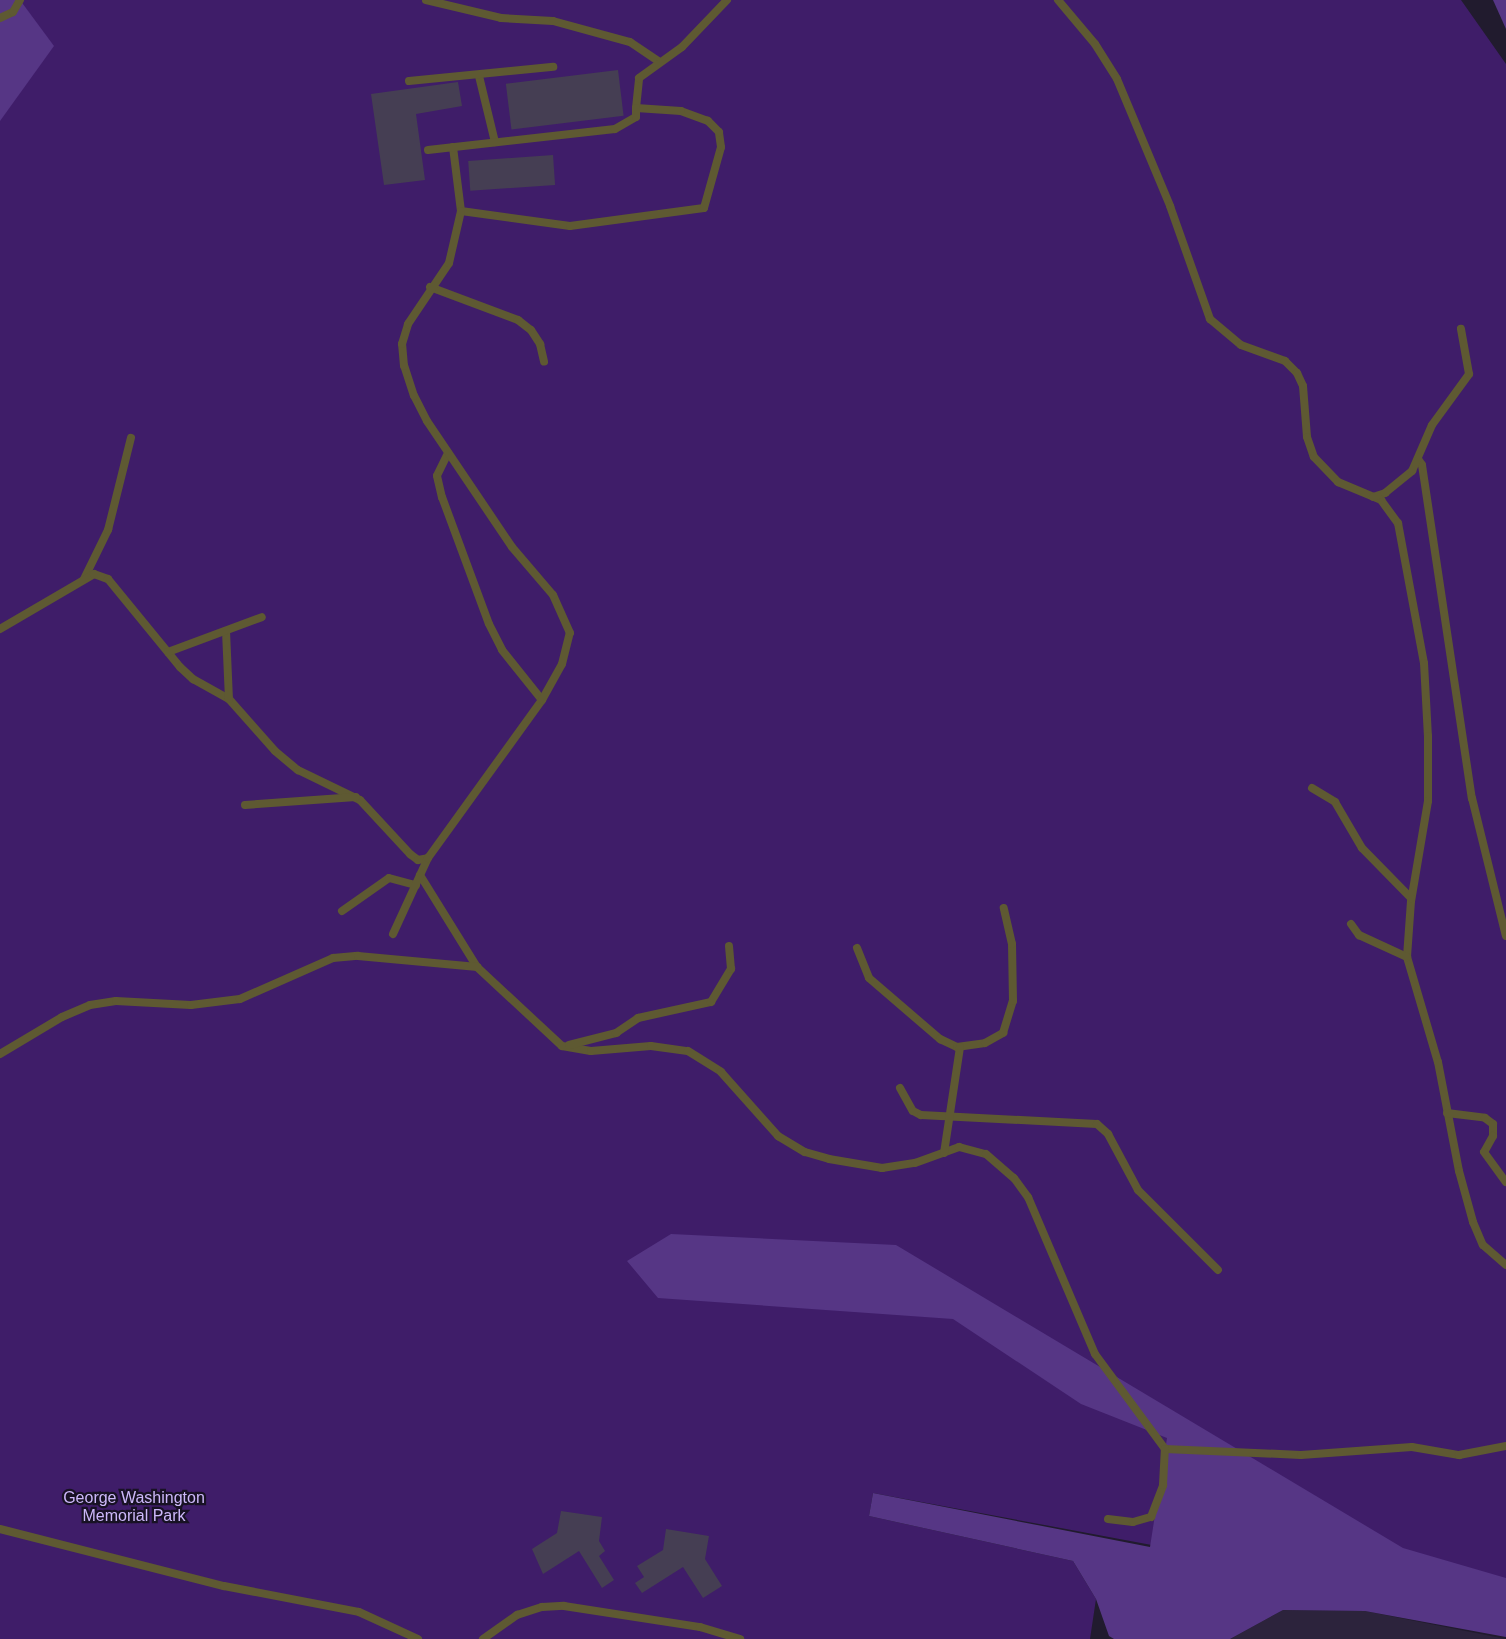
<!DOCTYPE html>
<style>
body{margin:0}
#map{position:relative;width:1506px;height:1639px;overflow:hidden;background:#211b2e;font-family:Arial,sans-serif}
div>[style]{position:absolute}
.built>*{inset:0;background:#2c233c}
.green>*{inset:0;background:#3f1d69}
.forest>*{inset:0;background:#563685}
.building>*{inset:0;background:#453e53;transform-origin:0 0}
.service>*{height:8px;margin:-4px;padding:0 4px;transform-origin:4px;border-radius:4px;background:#5e5932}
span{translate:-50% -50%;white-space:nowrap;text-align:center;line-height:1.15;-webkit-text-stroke:4.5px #181224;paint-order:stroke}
.park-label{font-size:16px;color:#cdb8fa}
</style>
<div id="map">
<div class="built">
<i style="clip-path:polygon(1283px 1610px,1365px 1611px,1506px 1639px,1230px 1639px)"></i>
</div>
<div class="green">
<i style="clip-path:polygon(0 0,1461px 0,1506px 64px,1506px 1611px,873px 1493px,869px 1516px,1073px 1561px,1096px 1599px,1090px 1639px,0 1639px)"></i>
</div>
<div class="forest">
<i style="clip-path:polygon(0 0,20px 0,54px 46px,0 121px)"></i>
<i style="clip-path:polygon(1493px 0,1506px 0,1506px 29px)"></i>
<i style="clip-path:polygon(671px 1234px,896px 1245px,1403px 1548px,1506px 1578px,1506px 1637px,1365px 1611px,1283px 1610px,1230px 1639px,1114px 1639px,1109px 1636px,1096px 1599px,1073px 1561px,869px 1516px,873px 1493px,1150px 1547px,1167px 1438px,1081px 1404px,953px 1319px,658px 1298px,627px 1261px)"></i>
</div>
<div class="building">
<i style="left:618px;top:70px;width:46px;height:113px;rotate:83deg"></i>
<i style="clip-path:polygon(458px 82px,462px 106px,416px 114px,425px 180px,384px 185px,371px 94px)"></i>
<i style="left:553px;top:155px;width:30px;height:85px;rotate:86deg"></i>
<i style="clip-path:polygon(561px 1511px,602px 1517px,599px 1541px,605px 1551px,599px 1556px,614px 1580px,602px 1588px,579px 1551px,543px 1574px,532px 1549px,557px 1533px)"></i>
<i style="clip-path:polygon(666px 1529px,709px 1536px,705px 1559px,722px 1586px,703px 1598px,683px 1567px,642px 1593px,635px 1583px,644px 1577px,637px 1566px,663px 1550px)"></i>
</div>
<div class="service">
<i style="left:426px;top:0;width:77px;rotate:13.5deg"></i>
<i style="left:501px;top:18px;width:52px;rotate:3.3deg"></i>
<i style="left:553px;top:21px;width:80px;rotate:15.3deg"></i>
<i style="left:630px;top:42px;width:36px;rotate:34deg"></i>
<i style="left:1058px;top:0;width:57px;rotate:49.9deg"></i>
<i style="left:1095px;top:44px;width:41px;rotate:57.8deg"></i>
<i style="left:1117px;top:79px;width:138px;rotate:67.3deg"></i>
<i style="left:1170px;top:206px;width:120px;rotate:70.5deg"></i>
<i style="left:1210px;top:319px;width:40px;rotate:40deg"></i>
<i style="left:1241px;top:345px;width:47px;rotate:20deg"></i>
<i style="left:1285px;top:361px;width:17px;rotate:45deg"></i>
<i style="left:1297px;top:373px;width:14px;rotate:65deg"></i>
<i style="left:1303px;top:386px;width:51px;rotate:85.5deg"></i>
<i style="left:1307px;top:437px;width:21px;rotate:71deg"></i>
<i style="left:1314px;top:457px;width:35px;rotate:46deg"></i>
<i style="left:1338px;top:482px;width:47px;rotate:22.7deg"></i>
<i style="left:1381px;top:500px;width:29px;rotate:54deg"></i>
<i style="left:1398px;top:523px;width:142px;rotate:79.5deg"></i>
<i style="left:1424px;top:663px;width:73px;rotate:86.9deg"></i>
<i style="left:1428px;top:736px;width:65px;rotate:90deg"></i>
<i style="left:1428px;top:801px;width:101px;rotate:99.6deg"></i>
<i style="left:1411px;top:901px;width:56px;rotate:94.1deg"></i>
<i style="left:1407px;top:957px;width:109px;rotate:73.6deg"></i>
<i style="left:1438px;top:1062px;width:111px;rotate:79.1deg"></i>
<i style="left:1459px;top:1171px;width:53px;rotate:74.6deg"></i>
<i style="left:1473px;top:1222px;width:25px;rotate:67deg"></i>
<i style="left:1483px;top:1245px;width:30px;rotate:41deg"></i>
<i style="left:0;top:18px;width:14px;rotate:-25deg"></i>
<i style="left:13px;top:12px;width:14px;rotate:-60deg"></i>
<i style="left:479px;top:76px;width:68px;rotate:76.4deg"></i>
<i style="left:409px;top:81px;width:145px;rotate:-5.6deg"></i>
<i style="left:453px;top:147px;width:64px;rotate:82.9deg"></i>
<i style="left:461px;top:211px;width:110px;rotate:7.8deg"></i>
<i style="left:570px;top:226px;width:135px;rotate:-7.7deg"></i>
<i style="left:704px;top:208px;width:63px;rotate:-74.4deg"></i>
<i style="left:721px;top:147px;width:15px;rotate:-98deg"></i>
<i style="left:719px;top:132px;width:16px;rotate:-135deg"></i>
<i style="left:708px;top:121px;width:29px;rotate:-160deg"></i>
<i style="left:681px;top:111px;width:45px;rotate:-176.2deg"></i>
<i style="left:636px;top:108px;width:30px;rotate:-84deg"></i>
<i style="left:639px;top:78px;width:53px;rotate:-35.8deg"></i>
<i style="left:682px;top:47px;width:65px;rotate:-46.2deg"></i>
<i style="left:428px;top:150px;width:188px;rotate:-6.4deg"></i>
<i style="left:615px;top:129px;width:24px;rotate:-30deg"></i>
<i style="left:636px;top:117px;width:9px;rotate:-90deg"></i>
<i style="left:430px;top:287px;width:94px;rotate:20.6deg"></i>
<i style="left:518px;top:320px;width:16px;rotate:38deg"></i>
<i style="left:531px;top:330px;width:17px;rotate:57deg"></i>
<i style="left:540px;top:344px;width:18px;rotate:77deg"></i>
<i style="left:448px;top:453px;width:25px;rotate:116deg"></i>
<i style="left:437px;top:476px;width:22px;rotate:77deg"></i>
<i style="left:442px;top:497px;width:135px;rotate:69.7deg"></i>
<i style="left:489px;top:624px;width:29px;rotate:63deg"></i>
<i style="left:502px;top:650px;width:64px;rotate:51.3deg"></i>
<i style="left:1418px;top:459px;width:7px;rotate:56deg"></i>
<i style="left:1422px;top:465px;width:337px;rotate:81.5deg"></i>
<i style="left:1472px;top:798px;width:142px;rotate:76.2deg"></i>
<i style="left:1373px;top:497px;width:13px;rotate:-18deg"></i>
<i style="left:1385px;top:493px;width:35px;rotate:-39deg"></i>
<i style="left:1412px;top:471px;width:50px;rotate:-66.5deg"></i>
<i style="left:1432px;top:425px;width:63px;rotate:-54deg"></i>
<i style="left:1469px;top:374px;width:46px;rotate:-100.1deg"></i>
<i style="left:84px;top:579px;width:55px;rotate:-63.9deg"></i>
<i style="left:108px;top:530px;width:95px;rotate:-76deg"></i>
<i style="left:0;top:629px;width:109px;rotate:-30.3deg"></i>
<i style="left:94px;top:574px;width:15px;rotate:20deg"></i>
<i style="left:108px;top:579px;width:114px;rotate:50.7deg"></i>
<i style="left:180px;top:667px;width:18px;rotate:43deg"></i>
<i style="left:193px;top:679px;width:41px;rotate:29.1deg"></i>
<i style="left:229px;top:699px;width:69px;rotate:48.5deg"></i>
<i style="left:275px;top:751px;width:30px;rotate:40deg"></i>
<i style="left:298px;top:770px;width:69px;rotate:25.8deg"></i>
<i style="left:360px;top:800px;width:74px;rotate:47.2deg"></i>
<i style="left:410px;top:854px;width:10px;rotate:37deg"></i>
<i style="left:418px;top:860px;width:10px;rotate:-11deg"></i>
<i style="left:226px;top:631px;width:68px;rotate:87.5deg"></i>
<i style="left:168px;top:652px;width:100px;rotate:-20.4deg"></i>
<i style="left:1312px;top:788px;width:27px;rotate:31deg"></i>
<i style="left:1335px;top:802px;width:53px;rotate:59.6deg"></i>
<i style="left:1362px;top:848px;width:70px;rotate:45.6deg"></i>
<i style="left:245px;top:805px;width:111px;rotate:-4.1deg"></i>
<i style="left:420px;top:875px;width:108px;rotate:58.2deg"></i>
<i style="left:477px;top:967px;width:116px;rotate:42.9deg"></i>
<i style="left:562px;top:1046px;width:29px;rotate:10deg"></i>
<i style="left:591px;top:1051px;width:60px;rotate:-4.8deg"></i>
<i style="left:651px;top:1046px;width:37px;rotate:8deg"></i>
<i style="left:688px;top:1051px;width:39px;rotate:32deg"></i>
<i style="left:721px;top:1072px;width:86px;rotate:48.3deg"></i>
<i style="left:778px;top:1136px;width:31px;rotate:31deg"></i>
<i style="left:805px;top:1152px;width:25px;rotate:16deg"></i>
<i style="left:829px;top:1159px;width:54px;rotate:9.6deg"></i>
<i style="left:882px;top:1168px;width:33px;rotate:-9deg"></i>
<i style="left:915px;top:1163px;width:47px;rotate:-20deg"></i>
<i style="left:959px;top:1147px;width:28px;rotate:15deg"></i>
<i style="left:986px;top:1154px;width:37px;rotate:41deg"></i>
<i style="left:1014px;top:1178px;width:24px;rotate:54deg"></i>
<i style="left:1028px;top:1197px;width:171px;rotate:66.9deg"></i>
<i style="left:1095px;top:1354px;width:118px;rotate:53.6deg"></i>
<i style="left:1165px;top:1449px;width:136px;rotate:2.5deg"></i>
<i style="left:1301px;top:1455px;width:111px;rotate:-4.1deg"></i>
<i style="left:1412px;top:1447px;width:48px;rotate:9.7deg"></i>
<i style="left:1459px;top:1455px;width:48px;rotate:-10.8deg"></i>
<i style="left:342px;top:911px;width:57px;rotate:-35.1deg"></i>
<i style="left:389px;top:878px;width:28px;rotate:15deg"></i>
<i style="left:1351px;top:924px;width:14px;rotate:54deg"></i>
<i style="left:1359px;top:935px;width:53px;rotate:24.6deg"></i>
<i style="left:393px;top:934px;width:84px;rotate:-65.3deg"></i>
<i style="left:428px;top:858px;width:195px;rotate:-54.2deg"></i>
<i style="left:542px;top:700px;width:41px;rotate:-60.9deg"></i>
<i style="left:562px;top:664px;width:32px;rotate:-76deg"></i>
<i style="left:570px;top:633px;width:42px;rotate:-114.1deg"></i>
<i style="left:553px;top:595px;width:63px;rotate:-130.5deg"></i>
<i style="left:512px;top:547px;width:152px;rotate:-124deg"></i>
<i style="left:427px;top:421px;width:28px;rotate:-117deg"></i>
<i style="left:414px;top:396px;width:32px;rotate:-108deg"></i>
<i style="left:404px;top:366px;width:22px;rotate:-95deg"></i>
<i style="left:402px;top:344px;width:21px;rotate:-73deg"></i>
<i style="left:408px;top:324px;width:73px;rotate:-56.1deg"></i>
<i style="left:449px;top:263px;width:53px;rotate:-77deg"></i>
<i style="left:857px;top:948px;width:32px;rotate:68deg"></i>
<i style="left:869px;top:978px;width:94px;rotate:40.7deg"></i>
<i style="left:940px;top:1039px;width:19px;rotate:25deg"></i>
<i style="left:957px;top:1047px;width:28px;rotate:-8deg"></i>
<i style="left:985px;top:1043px;width:21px;rotate:-29deg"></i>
<i style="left:1003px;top:1033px;width:34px;rotate:-73deg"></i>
<i style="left:1013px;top:1001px;width:57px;rotate:-91deg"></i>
<i style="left:1012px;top:944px;width:37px;rotate:-103deg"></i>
<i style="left:569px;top:1045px;width:49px;rotate:-14.3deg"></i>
<i style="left:616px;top:1033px;width:27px;rotate:-34deg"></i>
<i style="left:638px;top:1018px;width:75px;rotate:-12.4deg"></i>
<i style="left:711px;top:1002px;width:39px;rotate:-59deg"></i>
<i style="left:731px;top:969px;width:23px;rotate:-95deg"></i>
<i style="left:0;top:1054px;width:72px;rotate:-30.8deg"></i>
<i style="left:62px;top:1017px;width:30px;rotate:-23deg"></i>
<i style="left:90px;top:1005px;width:26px;rotate:-9deg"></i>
<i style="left:116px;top:1001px;width:75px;rotate:3.1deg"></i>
<i style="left:191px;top:1005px;width:49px;rotate:-7deg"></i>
<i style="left:240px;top:999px;width:102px;rotate:-23.8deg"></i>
<i style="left:333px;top:958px;width:25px;rotate:-5deg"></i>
<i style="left:358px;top:956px;width:120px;rotate:5.3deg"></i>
<i style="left:900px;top:1088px;width:26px;rotate:61deg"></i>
<i style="left:913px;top:1111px;width:9px;rotate:27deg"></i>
<i style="left:921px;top:1115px;width:176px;rotate:2.9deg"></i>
<i style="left:1097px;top:1124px;width:15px;rotate:42deg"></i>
<i style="left:1108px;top:1134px;width:64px;rotate:61.8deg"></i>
<i style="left:1138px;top:1190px;width:113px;rotate:45deg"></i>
<i style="left:1447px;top:1113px;width:38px;rotate:7deg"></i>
<i style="left:1485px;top:1118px;width:10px;rotate:37deg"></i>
<i style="left:1493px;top:1124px;width:12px;rotate:90deg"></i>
<i style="left:1493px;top:1136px;width:18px;rotate:119deg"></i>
<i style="left:1484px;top:1152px;width:37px;rotate:54deg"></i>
<i style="left:944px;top:1153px;width:107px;rotate:-81.4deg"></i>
<i style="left:1108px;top:1519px;width:25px;rotate:7deg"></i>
<i style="left:1133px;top:1522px;width:19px;rotate:-16deg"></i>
<i style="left:1151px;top:1517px;width:34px;rotate:-69deg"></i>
<i style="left:1163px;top:1485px;width:36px;rotate:-87deg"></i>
<i style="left:0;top:1529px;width:231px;rotate:14.3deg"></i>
<i style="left:224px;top:1586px;width:137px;rotate:10.9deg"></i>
<i style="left:359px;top:1612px;width:65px;rotate:24.6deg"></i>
<i style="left:483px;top:1639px;width:42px;rotate:-35.2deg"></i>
<i style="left:517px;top:1615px;width:26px;rotate:-18deg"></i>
<i style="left:542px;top:1607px;width:22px;rotate:-3deg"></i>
<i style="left:564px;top:1606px;width:138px;rotate:8.8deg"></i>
<i style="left:700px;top:1627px;width:42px;rotate:16.7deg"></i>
</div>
<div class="park-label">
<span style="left:134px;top:1507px">George Washington<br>Memorial Park</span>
</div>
</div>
